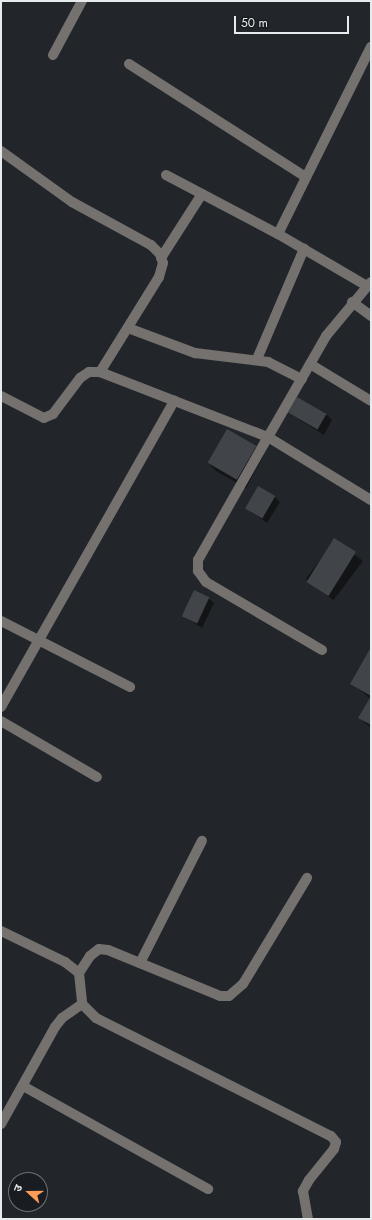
<!DOCTYPE html>
<meta charset="utf-8">
<style>
body{margin:0}
#map{position:relative;width:372px;height:1220px;overflow:hidden;background:#22262a;font-family:Jost,"Noto Sans Devanagari",sans-serif}
div>[style]{position:absolute}
.shadow>*{inset:0;background:#0007;transform-origin:0 0}
.building>*{inset:0;background:#414549;transform-origin:0 0}
.minor>*{height:10px;margin:-5px;padding:0 5px;transform-origin:5px;border-radius:5px;background:#74716f}
span{translate:-50% -50%;white-space:nowrap;text-align:center;line-height:1.15;-webkit-text-stroke:3px #191d21;paint-order:stroke}
.frame{position:absolute;inset:0;border:2px solid #e8ebee;pointer-events:none}
.north{position:absolute;left:8px;top:1172px;width:40px;height:40px;box-sizing:border-box;background:#191d21;border:1px solid #6c6f73;border-radius:50%;rotate:291deg;font-size:11px;font-weight:700;line-height:16px;text-align:center;color:#e8ebee}
.north::after{content:'';display:block;margin:auto;width:14px;height:18px;background:#fd9c56;clip-path:polygon(50% 0,100% 100%,50% 72%,0 100%)}
.scale{position:absolute;left:234px;top:16px;width:115px;height:18px;box-sizing:border-box;border:2px solid #e8ebee;border-top:0;padding-left:5px;font-size:12px;line-height:14px;white-space:nowrap;color:#e8ebee;-webkit-text-stroke:3px #191d21;paint-order:stroke}
</style>
<div id="map">
<div class="shadow">
<i style="clip-path:polygon(289px 413px,327px 415px,332px 420px,324px 435px)"></i>
<i style="clip-path:polygon(227px 430px,257px 447px,264px 455px,246px 488px,216px 471px,208px 463px)"></i>
<i style="clip-path:polygon(274px 496px,280px 502px,267px 523px,246px 508px)"></i>
<i style="left:335px;top:540px;width:35px;height:49px;rotate:37deg"></i>
<i style="clip-path:polygon(208px 598px,214px 603px,202px 628px,183px 616px)"></i>
<i style="clip-path:polygon(371px 649px,371px 728px,359px 718px,370px 698px,351px 683px)"></i>
</div>
<div class="building">
<i style="left:297px;top:397px;width:34px;height:18px;rotate:30deg"></i>
<i style="left:227px;top:429px;width:34px;height:39px;rotate:30deg"></i>
<i style="left:258px;top:486px;width:20px;height:26px;rotate:30deg"></i>
<i style="left:334px;top:538px;width:26px;height:52px;rotate:32deg"></i>
<i style="left:194px;top:590px;width:17px;height:29px;rotate:25deg"></i>
<i style="clip-path:polygon(371px 647px,371px 725px,358px 718px,371px 696px,350px 684px)"></i>
</div>
<div class="minor">
<i style="left:53px;top:55px;width:61px;rotate:-61.8deg"></i>
<i style="left:129px;top:64px;width:210px;rotate:32.6deg"></i>
<i style="left:1px;top:151px;width:87px;rotate:35.7deg"></i>
<i style="left:72px;top:202px;width:90px;rotate:28.6deg"></i>
<i style="left:151px;top:245px;width:13px;rotate:45deg"></i>
<i style="left:160px;top:254px;width:9px;rotate:72deg"></i>
<i style="left:163px;top:263px;width:15px;rotate:106deg"></i>
<i style="left:159px;top:277px;width:112px;rotate:121.8deg"></i>
<i style="left:166px;top:175px;width:127px;rotate:27.8deg"></i>
<i style="left:161px;top:258px;width:76px;rotate:-57.4deg"></i>
<i style="left:367px;top:286px;width:103px;rotate:-149.7deg"></i>
<i style="left:278px;top:234px;width:209px;rotate:-63.6deg"></i>
<i style="left:352px;top:302px;width:24px;rotate:36deg"></i>
<i style="left:128px;top:328px;width:72px;rotate:20.5deg"></i>
<i style="left:195px;top:353px;width:74px;rotate:7deg"></i>
<i style="left:268px;top:362px;width:38px;rotate:27deg"></i>
<i style="left:257px;top:359px;width:120px;rotate:-66.9deg"></i>
<i style="left:310px;top:364px;width:71px;rotate:31.2deg"></i>
<i style="left:1px;top:396px;width:48px;rotate:27.1deg"></i>
<i style="left:44px;top:418px;width:10px;rotate:-24deg"></i>
<i style="left:53px;top:414px;width:45px;rotate:-53.1deg"></i>
<i style="left:80px;top:378px;width:11px;rotate:-34deg"></i>
<i style="left:89px;top:372px;width:11px"></i>
<i style="left:100px;top:372px;width:180px;rotate:21.2deg"></i>
<i style="left:268px;top:437px;width:116px;rotate:-60.1deg"></i>
<i style="left:326px;top:336px;width:70px;rotate:-50.2deg"></i>
<i style="left:1px;top:621px;width:145px;rotate:27.1deg"></i>
<i style="left:322px;top:650px;width:134px;rotate:-149.6deg"></i>
<i style="left:206px;top:582px;width:14px;rotate:-126deg"></i>
<i style="left:198px;top:571px;width:11px;rotate:-90deg"></i>
<i style="left:198px;top:560px;width:142px;rotate:-60.4deg"></i>
<i style="left:268px;top:437px;width:121px;rotate:31.5deg"></i>
<i style="left:1px;top:707px;width:352px;rotate:-60.5deg"></i>
<i style="left:1px;top:721px;width:111px;rotate:30.3deg"></i>
<i style="left:1px;top:931px;width:71px;rotate:25.8deg"></i>
<i style="left:65px;top:962px;width:18px;rotate:38deg"></i>
<i style="left:79px;top:973px;width:31px;rotate:84deg"></i>
<i style="left:82px;top:1004px;width:20px;rotate:45deg"></i>
<i style="left:96px;top:1018px;width:263px;rotate:26.7deg"></i>
<i style="left:331px;top:1136px;width:8px;rotate:50deg"></i>
<i style="left:336px;top:1142px;width:7px;rotate:106deg"></i>
<i style="left:334px;top:1149px;width:40px;rotate:129deg"></i>
<i style="left:309px;top:1180px;width:13px;rotate:119deg"></i>
<i style="left:303px;top:1191px;width:28px;rotate:80deg"></i>
<i style="left:140px;top:963px;width:137px;rotate:-63.1deg"></i>
<i style="left:79px;top:973px;width:20px;rotate:-57deg"></i>
<i style="left:90px;top:956px;width:11px;rotate:-38deg"></i>
<i style="left:99px;top:949px;width:9px;rotate:6deg"></i>
<i style="left:108px;top:950px;width:121px;rotate:22.3deg"></i>
<i style="left:220px;top:996px;width:9px"></i>
<i style="left:229px;top:996px;width:18px;rotate:-41deg"></i>
<i style="left:243px;top:984px;width:124px;rotate:-58.9deg"></i>
<i style="left:23px;top:1086px;width:212px;rotate:29.1deg"></i>
<i style="left:1px;top:1124px;width:111px;rotate:-60.9deg"></i>
<i style="left:55px;top:1027px;width:11px;rotate:-52deg"></i>
<i style="left:62px;top:1018px;width:24px;rotate:-35deg"></i>
</div>
<div class="frame"></div>
<div class="north">उ</div>
<div class="scale">50 m</div>
</div>
